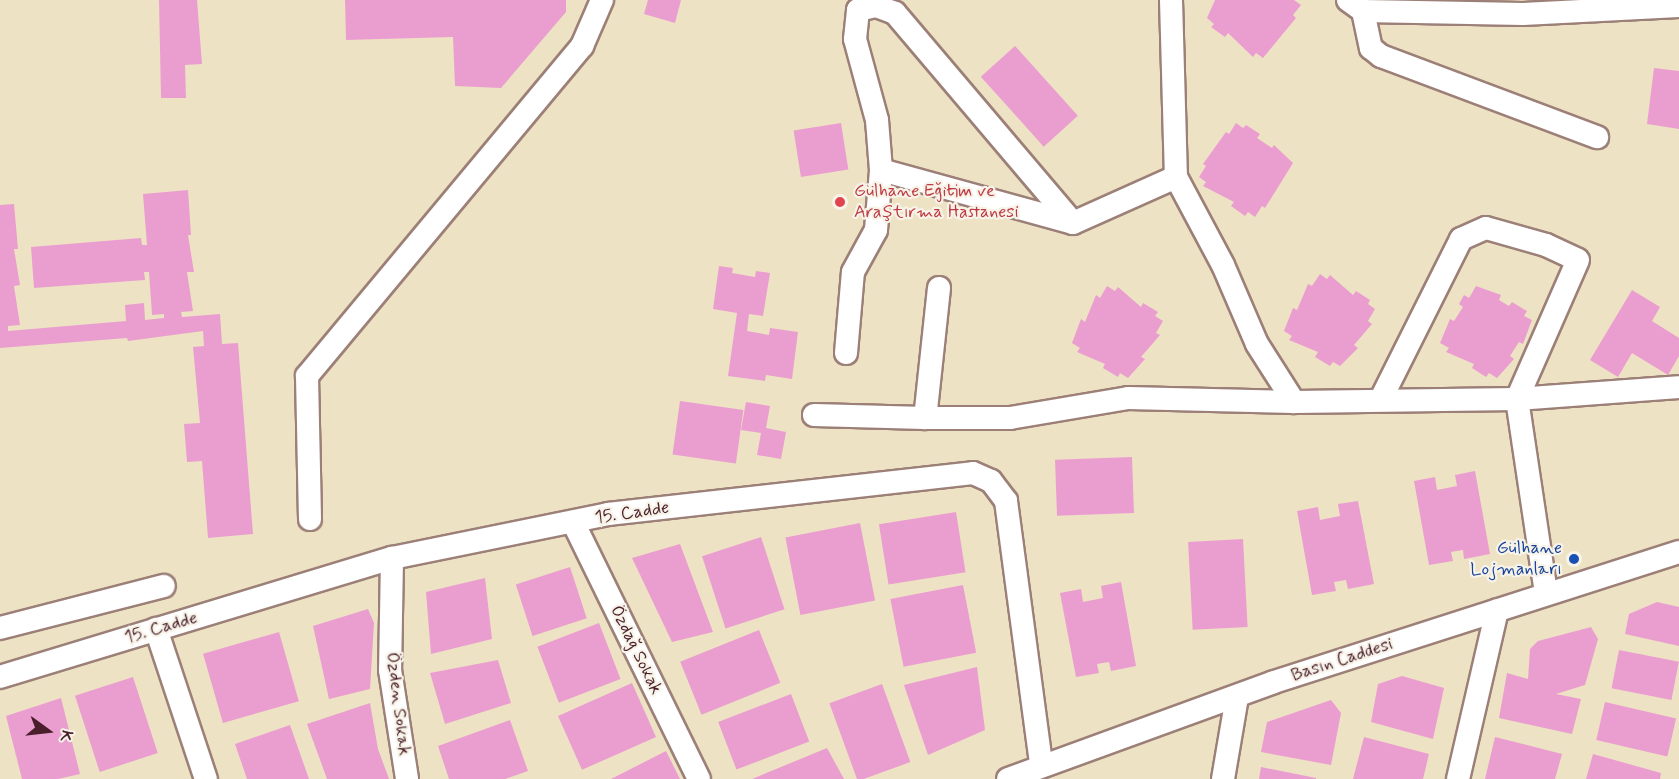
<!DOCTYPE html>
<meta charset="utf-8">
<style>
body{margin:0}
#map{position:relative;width:1679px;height:779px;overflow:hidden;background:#eee2c4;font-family:Mynerve,sans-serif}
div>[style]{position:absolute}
.building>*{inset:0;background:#ea9ecf;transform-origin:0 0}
.roads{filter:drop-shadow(2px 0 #9c8078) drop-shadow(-2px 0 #9c8078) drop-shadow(0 2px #9c8078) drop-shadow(0 -2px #9c8078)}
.minor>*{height:22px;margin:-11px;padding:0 11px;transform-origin:11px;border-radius:11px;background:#fff}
.dots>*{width:16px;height:16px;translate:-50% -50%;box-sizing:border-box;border:3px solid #f7f3e8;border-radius:50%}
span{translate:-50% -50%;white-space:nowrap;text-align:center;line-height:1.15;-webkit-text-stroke:4.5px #f7f3e8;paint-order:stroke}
.health-label{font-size:18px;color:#be3a42}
.left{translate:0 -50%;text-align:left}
.street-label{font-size:18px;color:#4a1f2b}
.transit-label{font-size:18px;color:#164399}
.right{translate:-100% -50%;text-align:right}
.north{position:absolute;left:18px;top:701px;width:60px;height:60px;-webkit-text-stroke:4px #f7f3e8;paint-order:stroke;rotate:105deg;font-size:16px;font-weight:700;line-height:24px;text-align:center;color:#4a1f2b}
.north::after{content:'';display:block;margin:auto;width:21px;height:27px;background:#4a1f2b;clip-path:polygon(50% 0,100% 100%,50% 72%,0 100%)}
</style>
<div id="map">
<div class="building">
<i style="clip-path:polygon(159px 0,197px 0,202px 64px,185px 65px,186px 98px,161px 98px)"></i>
<i style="clip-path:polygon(345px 0,566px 0,566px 12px,501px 88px,455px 86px,453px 37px,346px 40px)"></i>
<i style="clip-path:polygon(648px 0,681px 0,675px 23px,644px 14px)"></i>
<i style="clip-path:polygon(1215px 0,1294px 0,1301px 5px,1293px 15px,1296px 18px,1263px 58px,1256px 53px,1253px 57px,1228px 33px,1225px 37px,1211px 27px,1214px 24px,1207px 18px)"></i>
<i style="left:1015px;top:46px;width:94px;height:46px;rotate:48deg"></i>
<i style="clip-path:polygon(1654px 68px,1679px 71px,1679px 129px,1647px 124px)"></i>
<i style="left:841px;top:123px;width:47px;height:48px;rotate:81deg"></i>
<i style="clip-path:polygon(1236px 123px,1243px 128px,1246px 125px,1260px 134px,1257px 138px,1272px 148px,1274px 145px,1293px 163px,1265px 208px,1262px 206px,1255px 217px,1248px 212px,1245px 216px,1231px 206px,1234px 202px,1203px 186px,1206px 182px,1199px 177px,1206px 166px,1203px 164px,1226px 132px,1229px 134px)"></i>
<i style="clip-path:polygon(188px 190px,191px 235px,188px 235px,194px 272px,187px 272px,193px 311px,181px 312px,182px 317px,220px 314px,222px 344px,238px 343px,253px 534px,208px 538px,202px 461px,187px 462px,184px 424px,200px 423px,193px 347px,204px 346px,203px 331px,128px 341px,127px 338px,0 348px,0 205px,14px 204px,18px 249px,14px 249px,20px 285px,14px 286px,20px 325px,8px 326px,8px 331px,126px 321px,125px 305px,144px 303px,145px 320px,164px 318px,164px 314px,152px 315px,149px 272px,144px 272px,145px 280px,34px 288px,31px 247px,141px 238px,142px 245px,147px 245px,143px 194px)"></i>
<i style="clip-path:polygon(719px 266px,733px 268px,732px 273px,755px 277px,756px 271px,770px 273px,763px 316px,749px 314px,747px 331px,769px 335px,770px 328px,798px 332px,792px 379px,766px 375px,765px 381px,728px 376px,737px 313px,713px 309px)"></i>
<i style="clip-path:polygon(1320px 274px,1327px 279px,1330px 275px,1353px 295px,1356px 291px,1370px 300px,1368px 304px,1375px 309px,1368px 321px,1372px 324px,1354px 345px,1358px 348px,1340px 366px,1333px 362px,1330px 366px,1315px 357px,1318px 352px,1289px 340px,1292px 336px,1284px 331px,1293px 308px,1297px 310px,1308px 284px,1312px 286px)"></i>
<i style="clip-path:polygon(1107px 286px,1115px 291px,1118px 287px,1141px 307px,1143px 303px,1158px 312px,1155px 316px,1163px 321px,1156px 333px,1160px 335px,1141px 357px,1145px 359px,1128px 378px,1120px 373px,1118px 377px,1103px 368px,1105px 364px,1077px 352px,1080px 348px,1072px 343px,1081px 319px,1085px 322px,1096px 295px,1100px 298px)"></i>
<i style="clip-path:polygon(1476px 286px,1501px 295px,1499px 300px,1509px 306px,1512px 302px,1527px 311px,1524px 316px,1532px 320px,1523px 344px,1519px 342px,1510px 356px,1514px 359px,1497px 378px,1489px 373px,1486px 377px,1472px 368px,1474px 364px,1446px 352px,1449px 348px,1440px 343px,1450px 319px,1454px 321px,1463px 307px,1459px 304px,1464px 295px,1469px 298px)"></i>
<i style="clip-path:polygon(1632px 290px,1660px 307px,1652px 321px,1679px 338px,1679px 356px,1668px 375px,1632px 353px,1618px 377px,1590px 360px)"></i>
<i style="left:680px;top:401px;width:64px;height:54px;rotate:8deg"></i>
<i style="clip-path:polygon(746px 402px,770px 406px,766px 428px,786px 432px,781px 459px,757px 455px,761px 433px,741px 430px)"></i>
<i style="left:1132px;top:457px;width:56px;height:77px;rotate:88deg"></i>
<i style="clip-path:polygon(1475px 471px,1490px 554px,1464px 559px,1463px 550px,1451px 552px,1453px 561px,1429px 565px,1414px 481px,1435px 477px,1437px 490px,1457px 486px,1455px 475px)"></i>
<i style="clip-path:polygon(1358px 501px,1374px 584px,1348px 589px,1346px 580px,1334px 582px,1336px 591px,1312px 595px,1297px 511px,1318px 507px,1320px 520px,1340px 516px,1338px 504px)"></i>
<i style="left:956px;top:512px;width:61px;height:78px;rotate:81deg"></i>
<i style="left:860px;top:523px;width:79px;height:76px;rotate:79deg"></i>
<i style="left:761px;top:537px;width:76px;height:62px;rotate:72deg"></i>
<i style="left:1243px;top:539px;width:88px;height:55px;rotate:87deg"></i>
<i style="clip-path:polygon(680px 544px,713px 632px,672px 642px,632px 558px)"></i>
<i style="left:570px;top:567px;width:54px;height:57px;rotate:72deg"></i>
<i style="clip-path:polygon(485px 578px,492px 639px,431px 654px,426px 592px)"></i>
<i style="clip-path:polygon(1121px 582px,1136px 666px,1111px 671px,1109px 662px,1097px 664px,1099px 673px,1076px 677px,1060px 593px,1081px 589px,1083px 602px,1103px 598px,1101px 586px)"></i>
<i style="left:963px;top:585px;width:69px;height:74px;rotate:79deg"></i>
<i style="clip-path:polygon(1657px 602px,1679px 607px,1679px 646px,1625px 634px,1629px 614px)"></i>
<i style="clip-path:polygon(368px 609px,374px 623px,370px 689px,329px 699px,313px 626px)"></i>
<i style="left:599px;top:623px;width:60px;height:66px;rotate:69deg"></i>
<i style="clip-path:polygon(1591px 627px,1598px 639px,1585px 685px,1556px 694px,1581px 699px,1572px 734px,1499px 718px,1507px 673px,1528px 679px,1530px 649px,1538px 641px)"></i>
<i style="left:759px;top:630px;width:57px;height:85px;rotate:68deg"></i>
<i style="left:279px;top:632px;width:72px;height:79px;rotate:74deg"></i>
<i style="left:1619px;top:650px;width:61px;height:39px;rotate:11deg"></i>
<i style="clip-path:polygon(498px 660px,511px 703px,445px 724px,430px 673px)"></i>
<i style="clip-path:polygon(977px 667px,985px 730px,928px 755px,904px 685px)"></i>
<i style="clip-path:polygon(1402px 676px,1444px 688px,1433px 739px,1371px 722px,1378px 684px)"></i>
<i style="left:133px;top:677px;width:80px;height:61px;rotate:72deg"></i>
<i style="left:632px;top:683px;width:59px;height:81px;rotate:66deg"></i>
<i style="left:882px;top:684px;width:83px;height:56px;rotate:70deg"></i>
<i style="left:791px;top:694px;width:51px;height:78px;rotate:69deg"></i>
<i style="clip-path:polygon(61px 698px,80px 774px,58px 779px,22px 779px,6px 716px)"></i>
<i style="clip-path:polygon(1331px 700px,1341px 713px,1331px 765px,1261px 752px,1267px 722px)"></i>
<i style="left:1605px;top:702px;width:73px;height:39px;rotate:13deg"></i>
<i style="clip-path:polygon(370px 703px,378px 749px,389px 779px,327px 779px,307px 724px)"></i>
<i style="clip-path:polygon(510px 720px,528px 771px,505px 779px,449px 779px,438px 746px)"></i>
<i style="clip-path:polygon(290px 725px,309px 779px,247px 779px,235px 744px)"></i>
<i style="clip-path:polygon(1364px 737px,1429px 754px,1423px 779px,1353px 779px)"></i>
<i style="clip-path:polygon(1495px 737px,1562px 754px,1555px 779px,1485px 779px)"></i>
<i style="clip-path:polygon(827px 748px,844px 779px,752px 779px)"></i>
<i style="clip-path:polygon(666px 751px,680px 779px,611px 779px)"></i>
<i style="clip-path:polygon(1593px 754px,1661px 773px,1660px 779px,1586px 779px)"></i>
<i style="clip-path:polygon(1261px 767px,1316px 778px,1316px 779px,1259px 779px)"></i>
</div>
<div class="roads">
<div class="minor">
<i style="left:1171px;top:0;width:177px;rotate:88.4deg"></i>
<i style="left:1176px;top:177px;width:100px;rotate:61.9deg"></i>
<i style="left:1223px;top:265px;width:86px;rotate:66.7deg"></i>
<i style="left:1257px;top:344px;width:69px;rotate:57.5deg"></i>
<i style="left:1294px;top:402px;width:223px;rotate:-0.8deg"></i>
<i style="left:1517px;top:399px;width:162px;rotate:-4.2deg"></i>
<i style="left:1348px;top:0;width:19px;rotate:36deg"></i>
<i style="left:1363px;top:11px;width:160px;rotate:1.1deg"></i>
<i style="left:1523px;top:14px;width:156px;rotate:-2.9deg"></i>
<i style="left:1363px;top:11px;width:38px;rotate:78deg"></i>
<i style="left:1371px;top:48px;width:13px;rotate:39deg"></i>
<i style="left:1381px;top:56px;width:231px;rotate:20.6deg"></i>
<i style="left:881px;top:170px;width:199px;rotate:15.4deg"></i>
<i style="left:1073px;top:223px;width:113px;rotate:-24.1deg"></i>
<i style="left:939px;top:288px;width:131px;rotate:96.1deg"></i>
<i style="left:925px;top:418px;width:85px"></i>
<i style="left:1010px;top:418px;width:120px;rotate:-9.6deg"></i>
<i style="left:1128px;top:398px;width:166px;rotate:1.4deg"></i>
<i style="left:846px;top:353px;width:81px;rotate:-85.1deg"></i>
<i style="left:853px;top:272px;width:48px;rotate:-61.3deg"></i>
<i style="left:876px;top:230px;width:60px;rotate:-85.2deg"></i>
<i style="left:881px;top:170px;width:50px;rotate:-94.6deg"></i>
<i style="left:877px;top:120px;width:84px;rotate:-105.2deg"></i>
<i style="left:855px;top:39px;width:29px;rotate:-84deg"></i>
<i style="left:858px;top:10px;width:18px;rotate:-13deg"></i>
<i style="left:876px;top:6px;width:20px;rotate:20deg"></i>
<i style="left:895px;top:13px;width:275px;rotate:49.7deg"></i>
<i style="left:1381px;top:399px;width:179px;rotate:-63.4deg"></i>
<i style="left:1461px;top:239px;width:27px;rotate:-24deg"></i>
<i style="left:1486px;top:228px;width:62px;rotate:15.8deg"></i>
<i style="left:1546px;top:245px;width:35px;rotate:25deg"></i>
<i style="left:1578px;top:260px;width:152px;rotate:113.7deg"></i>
<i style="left:1517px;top:399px;width:195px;rotate:81.5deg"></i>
<i style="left:814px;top:415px;width:111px;rotate:1.5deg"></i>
<i style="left:310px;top:519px;width:143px;rotate:-91.2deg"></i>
<i style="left:307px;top:376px;width:430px;rotate:-50.2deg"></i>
<i style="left:582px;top:46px;width:50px;rotate:-66.5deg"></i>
<i style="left:573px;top:522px;width:286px;rotate:63.9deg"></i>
<i style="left:392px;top:558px;width:112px;rotate:91deg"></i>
<i style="left:390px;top:670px;width:110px;rotate:81.1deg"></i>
<i style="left:0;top:628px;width:169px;rotate:-14.4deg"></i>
<i style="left:156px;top:629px;width:158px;rotate:71.6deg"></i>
<i style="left:0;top:677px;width:410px;rotate:-16.9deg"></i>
<i style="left:392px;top:558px;width:220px;rotate:-11.5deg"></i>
<i style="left:608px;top:514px;width:367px;rotate:-6.4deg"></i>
<i style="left:973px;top:473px;width:20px;rotate:24deg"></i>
<i style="left:991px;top:481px;width:25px;rotate:53deg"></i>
<i style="left:1006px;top:501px;width:266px;rotate:82.4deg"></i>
<i style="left:1008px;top:779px;width:283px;rotate:-20deg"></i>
<i style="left:1274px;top:682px;width:425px;rotate:-17.8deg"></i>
<i style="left:1223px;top:779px;width:83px;rotate:-80.3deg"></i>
<i style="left:1458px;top:779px;width:173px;rotate:-77deg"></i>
</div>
</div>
<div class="dots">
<i style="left:840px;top:202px;background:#e0444e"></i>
<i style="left:1574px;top:559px;background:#1a4fb4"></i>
</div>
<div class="health-label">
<span class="left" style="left:854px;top:202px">Gülhane Eğitim ve<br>Araştırma Hastanesi</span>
</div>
<div class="street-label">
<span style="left:632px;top:513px;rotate:-8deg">15. Cadde</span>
<span style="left:161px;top:628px;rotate:-16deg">15. Cadde</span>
<span style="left:636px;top:650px;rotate:64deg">Özdağ Sokak</span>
<span style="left:1342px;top:660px;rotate:-18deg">Basın Caddesi</span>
<span style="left:398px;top:704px;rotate:83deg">Özden Sokak</span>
</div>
<div class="transit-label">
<span class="right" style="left:1562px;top:559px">Gülhane<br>Lojmanları</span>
</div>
<div class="north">K</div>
</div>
